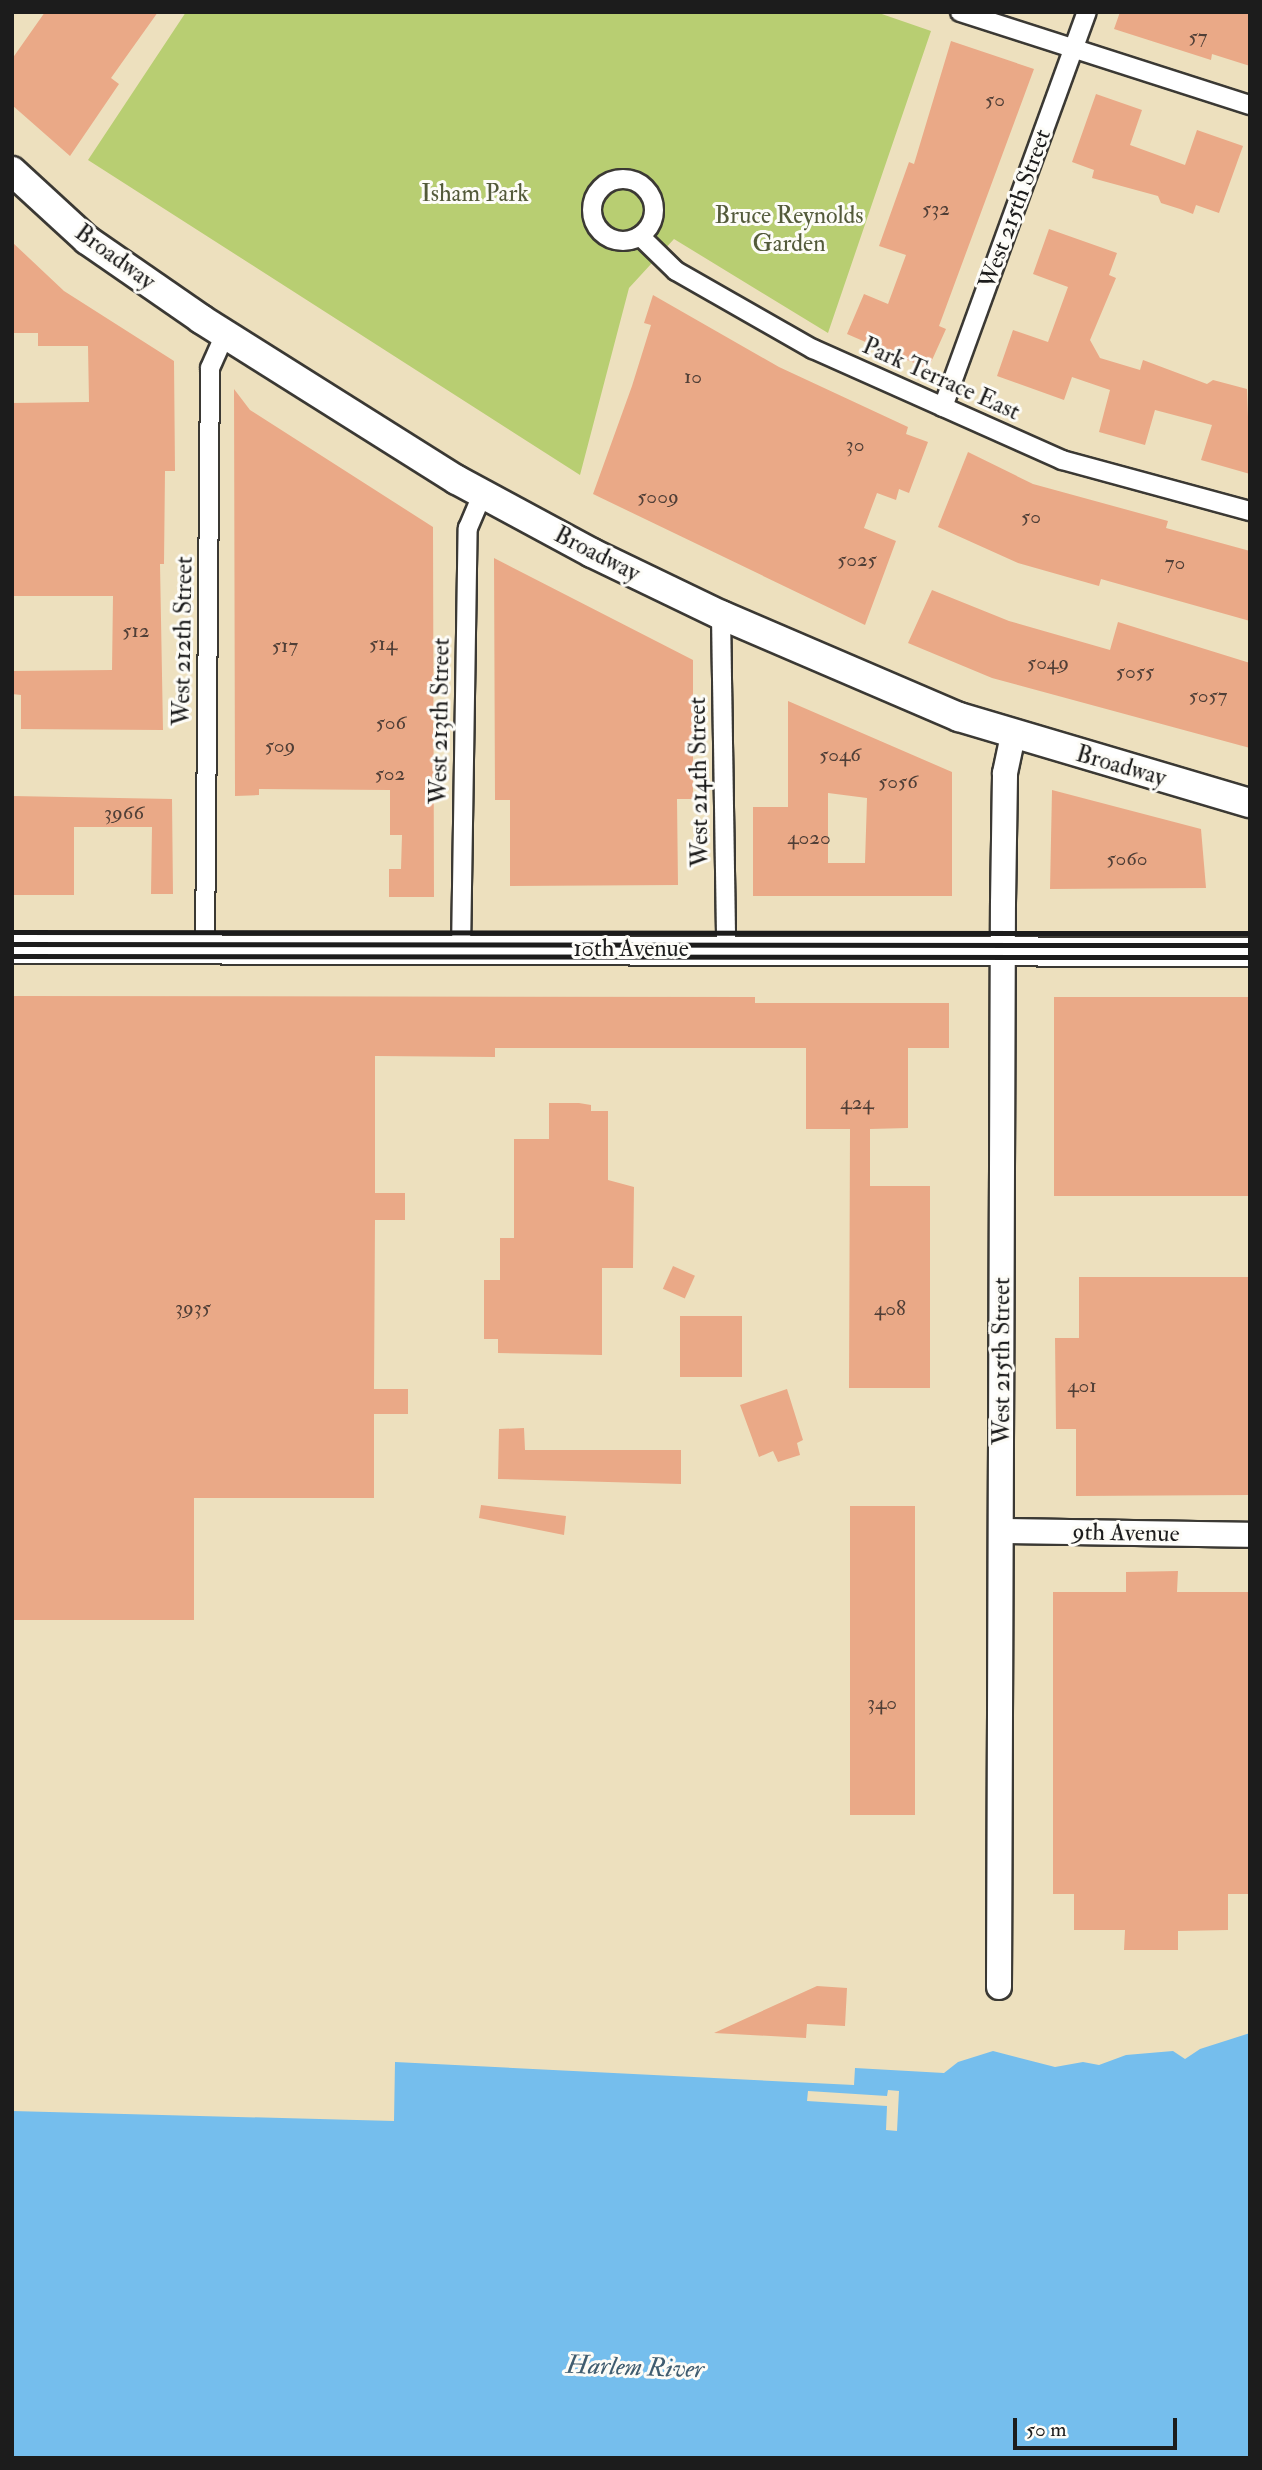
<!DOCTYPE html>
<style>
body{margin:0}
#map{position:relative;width:1262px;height:2470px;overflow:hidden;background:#ede0be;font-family:"IM FELL Double Pica",serif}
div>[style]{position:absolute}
.green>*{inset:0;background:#b8ce72}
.water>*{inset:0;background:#75beed}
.pier>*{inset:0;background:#ede0be}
.building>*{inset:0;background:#eaa987;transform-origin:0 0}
.roads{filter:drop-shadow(2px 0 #3b3934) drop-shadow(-2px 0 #3b3934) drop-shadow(0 2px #3b3934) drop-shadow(0 -2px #3b3934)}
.street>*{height:18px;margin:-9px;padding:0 9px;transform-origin:9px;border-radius:9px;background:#fff}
.street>.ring{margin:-9px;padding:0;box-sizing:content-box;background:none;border:18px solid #fff;border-radius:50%}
.secondary>*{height:24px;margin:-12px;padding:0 12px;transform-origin:12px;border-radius:12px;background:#fff}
.primary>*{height:28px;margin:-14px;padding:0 14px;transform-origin:14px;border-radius:14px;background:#fff}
.rail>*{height:5px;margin:-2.5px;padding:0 2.5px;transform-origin:2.5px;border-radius:2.5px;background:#1c1c1c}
span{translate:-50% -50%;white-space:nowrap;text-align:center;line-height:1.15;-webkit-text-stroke:6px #fdfcf7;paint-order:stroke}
.number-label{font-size:21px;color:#503f37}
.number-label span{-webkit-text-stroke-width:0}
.park-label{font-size:24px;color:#535a3a}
.street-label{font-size:24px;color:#1c1c1c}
.water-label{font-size:26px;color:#405d70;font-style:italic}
.frame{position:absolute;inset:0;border:14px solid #1c1c1c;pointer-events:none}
.scale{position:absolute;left:1013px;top:2418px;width:164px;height:32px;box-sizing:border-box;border:4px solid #1c1c1c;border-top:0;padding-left:9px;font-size:21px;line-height:24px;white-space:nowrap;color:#1c1c1c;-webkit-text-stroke:5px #fdfcf7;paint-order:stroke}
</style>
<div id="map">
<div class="green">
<i style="clip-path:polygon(186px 12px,876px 12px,931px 31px,828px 333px,674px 239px,629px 288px,580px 475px,88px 160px)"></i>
</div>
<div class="water">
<i style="clip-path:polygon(1250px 2033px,1250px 2458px,12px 2458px,12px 2111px,394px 2121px,395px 2062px,854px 2085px,855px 2068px,944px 2073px,958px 2062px,993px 2051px,1055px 2067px,1083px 2062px,1099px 2065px,1126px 2055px,1173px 2051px,1185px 2059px,1200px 2049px)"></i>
</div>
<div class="pier">
<i style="clip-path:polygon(888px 2090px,899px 2091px,897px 2131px,886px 2130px,887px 2106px,807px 2101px,808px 2091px,887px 2096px)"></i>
</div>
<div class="building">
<i style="clip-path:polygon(45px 12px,158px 12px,111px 78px,119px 84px,70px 156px,12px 105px,12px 59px)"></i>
<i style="clip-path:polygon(1120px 12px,1250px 12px,1250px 66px,1212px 54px,1211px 60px,1114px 29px)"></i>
<i style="clip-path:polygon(951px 41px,1034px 69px,939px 326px,946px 329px,928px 369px,847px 334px,864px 294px,888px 304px,906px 255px,879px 246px,909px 162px,914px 164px)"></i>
<i style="clip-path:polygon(1096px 94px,1142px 110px,1130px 145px,1185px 165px,1197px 130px,1243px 146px,1219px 213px,1196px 205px,1193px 214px,1180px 209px,1161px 203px,1158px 196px,1092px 178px,1094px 170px,1072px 162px)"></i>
<i style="clip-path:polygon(1049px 229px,1117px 253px,1109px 275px,1116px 278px,1090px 340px,1100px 358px,1140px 370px,1143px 360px,1207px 384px,1213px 380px,1247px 389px,1250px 474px,1201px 460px,1212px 425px,1155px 410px,1145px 445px,1099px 432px,1110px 390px,1072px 377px,1064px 400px,997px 376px,1013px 330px,1048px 342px,1068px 287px,1033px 274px)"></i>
<i style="clip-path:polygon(12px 242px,64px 291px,174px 361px,175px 471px,165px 471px,164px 564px,160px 564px,163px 730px,21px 729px,21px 695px,12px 694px,12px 671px,112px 670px,113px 596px,12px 596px,12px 403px,89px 402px,88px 346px,38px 346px,38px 333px,12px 333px)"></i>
<i style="clip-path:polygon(653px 295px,779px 367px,908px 427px,906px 434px,928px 442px,909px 493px,899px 489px,896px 500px,877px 493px,864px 528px,896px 541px,865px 625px,593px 494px,632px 386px,651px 325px,644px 323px)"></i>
<i style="clip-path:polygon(234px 389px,250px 410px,433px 527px,434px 897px,389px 897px,389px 869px,401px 869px,402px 835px,390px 835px,390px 790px,259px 789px,259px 795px,235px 796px)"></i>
<i style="clip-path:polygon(968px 452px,1033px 484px,1168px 521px,1166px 528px,1250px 551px,1250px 621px,1101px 579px,1099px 586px,1018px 563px,938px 527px)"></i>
<i style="clip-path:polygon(494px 558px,693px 660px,693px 799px,677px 799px,678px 885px,510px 886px,510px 800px,495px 800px)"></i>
<i style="clip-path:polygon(932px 590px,1009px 621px,1110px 650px,1118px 622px,1250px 663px,1250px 748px,992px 678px,908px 643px)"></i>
<i style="clip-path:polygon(evenodd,788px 701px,952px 772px,952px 896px,753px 896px,753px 807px,788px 807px,788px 701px,828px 793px,867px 798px,865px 863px,828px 863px,828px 793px)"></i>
<i style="clip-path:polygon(1052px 790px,1201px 829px,1206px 888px,1050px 889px)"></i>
<i style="clip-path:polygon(12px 796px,172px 799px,173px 894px,151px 894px,152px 827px,74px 827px,74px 895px,12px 895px)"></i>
<i style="clip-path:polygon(12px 996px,755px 997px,755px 1003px,949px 1003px,949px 1048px,908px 1048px,908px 1128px,870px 1129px,870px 1186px,930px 1186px,930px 1388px,849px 1388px,850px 1129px,806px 1129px,806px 1048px,495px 1048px,495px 1057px,375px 1056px,375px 1193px,405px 1193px,405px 1220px,375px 1220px,374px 1389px,408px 1389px,408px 1414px,374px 1414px,374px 1498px,194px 1498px,194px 1620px,12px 1620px)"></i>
<i style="left:1054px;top:997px;width:196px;height:199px"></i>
<i style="clip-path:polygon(549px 1103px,579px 1103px,591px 1105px,591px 1111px,608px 1111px,608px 1180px,634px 1187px,633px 1268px,602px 1268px,602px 1355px,498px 1353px,498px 1339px,484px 1339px,484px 1280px,500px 1280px,500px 1238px,514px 1238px,514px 1139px,549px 1139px)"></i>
<i style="left:673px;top:1266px;width:24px;height:25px;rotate:24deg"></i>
<i style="clip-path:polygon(1079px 1277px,1248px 1277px,1249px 1495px,1076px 1496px,1076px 1429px,1056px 1429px,1055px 1338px,1079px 1338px)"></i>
<i style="left:680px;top:1316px;width:62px;height:61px"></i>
<i style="clip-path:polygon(787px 1389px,803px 1440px,797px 1443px,800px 1455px,778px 1462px,773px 1451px,759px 1457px,740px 1405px)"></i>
<i style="clip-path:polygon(524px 1428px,525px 1450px,681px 1450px,681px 1484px,498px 1479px,499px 1429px)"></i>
<i style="clip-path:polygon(481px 1505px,566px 1516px,564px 1535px,479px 1518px)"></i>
<i style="left:850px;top:1506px;width:65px;height:309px"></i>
<i style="clip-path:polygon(1178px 1571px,1177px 1592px,1250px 1592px,1250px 1894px,1228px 1894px,1228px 1930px,1178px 1931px,1178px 1950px,1124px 1950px,1125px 1930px,1074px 1930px,1074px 1894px,1053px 1894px,1053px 1592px,1126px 1592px,1126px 1572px)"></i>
<i style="clip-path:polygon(817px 1986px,847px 1988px,845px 2026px,807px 2024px,806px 2038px,714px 2033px)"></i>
</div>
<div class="roads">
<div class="street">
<i style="left:960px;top:12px;width:305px;rotate:17.8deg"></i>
<i class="ring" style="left:592px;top:179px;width:44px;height:44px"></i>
<i style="left:640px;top:236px;width:50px;rotate:44.2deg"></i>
<i style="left:676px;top:271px;width:158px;rotate:29.7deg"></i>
<i style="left:813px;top:349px;width:273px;rotate:24deg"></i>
<i style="left:1062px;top:460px;width:195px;rotate:15.2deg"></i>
<i style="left:943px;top:407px;width:420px;rotate:-70deg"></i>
<i style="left:721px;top:615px;width:334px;rotate:89.1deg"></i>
<i style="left:205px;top:951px;width:583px;rotate:-89.51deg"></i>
<i style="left:210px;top:368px;width:37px;rotate:-66deg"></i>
<i style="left:461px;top:951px;width:423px;rotate:-89.1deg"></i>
<i style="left:468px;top:528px;width:36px;rotate:-67deg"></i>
</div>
<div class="secondary">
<i style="left:1002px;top:1531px;width:248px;rotate:0.9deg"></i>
<i style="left:999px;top:1987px;width:1084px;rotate:-89.79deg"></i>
<i style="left:1003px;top:903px;width:130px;rotate:-89.1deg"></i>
<i style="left:1005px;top:773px;width:38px;rotate:-78deg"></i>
</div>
<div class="primary">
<i style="left:12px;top:171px;width:102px;rotate:42.6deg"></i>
<i style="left:87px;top:240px;width:139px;rotate:34.7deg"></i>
<i style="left:201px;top:319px;width:302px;rotate:32.2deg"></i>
<i style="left:457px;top:480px;width:153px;rotate:28.4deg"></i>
<i style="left:592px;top:553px;width:143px;rotate:25.7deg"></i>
<i style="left:721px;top:615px;width:259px;rotate:23.2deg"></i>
<i style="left:959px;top:717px;width:303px;rotate:16.5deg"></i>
<i style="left:12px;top:949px;width:1238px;rotate:0.14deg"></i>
</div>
</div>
<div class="rail">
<i style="left:12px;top:932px;width:1238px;rotate:0.05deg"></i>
<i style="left:12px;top:944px;width:1238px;rotate:0.05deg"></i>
<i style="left:12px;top:956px;width:1238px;rotate:0.05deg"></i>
</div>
<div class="number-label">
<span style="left:1198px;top:37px">57</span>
<span style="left:995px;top:100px">50</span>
<span style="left:936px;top:209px">532</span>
<span style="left:693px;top:377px">10</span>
<span style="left:855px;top:445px">30</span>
<span style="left:658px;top:497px">5009</span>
<span style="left:1031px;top:517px">50</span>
<span style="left:857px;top:560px">5025</span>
<span style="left:1175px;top:563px">70</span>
<span style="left:136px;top:631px">512</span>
<span style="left:383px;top:644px">514</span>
<span style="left:285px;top:646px">517</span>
<span style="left:1048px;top:663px">5049</span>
<span style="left:1135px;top:672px">5055</span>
<span style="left:1208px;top:696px">5057</span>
<span style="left:391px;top:723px">506</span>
<span style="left:280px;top:746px">509</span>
<span style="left:840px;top:755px">5046</span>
<span style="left:390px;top:774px">502</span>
<span style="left:898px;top:782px">5056</span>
<span style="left:124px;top:813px">3966</span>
<span style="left:809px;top:838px">4020</span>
<span style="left:1127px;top:859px">5060</span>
<span style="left:857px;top:1103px">424</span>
<span style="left:193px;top:1308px">3935</span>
<span style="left:890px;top:1309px">408</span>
<span style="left:1082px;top:1386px">401</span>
<span style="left:882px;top:1703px">340</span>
</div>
<div class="park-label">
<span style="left:475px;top:194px">Isham Park</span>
<span style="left:789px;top:230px">Bruce Reynolds<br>Garden</span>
</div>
<div class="street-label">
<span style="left:1015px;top:209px;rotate:-70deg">West 215th Street</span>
<span style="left:115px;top:257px;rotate:36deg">Broadway</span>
<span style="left:941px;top:379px;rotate:24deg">Park Terrace East</span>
<span style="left:597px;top:554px;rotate:27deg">Broadway</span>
<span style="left:183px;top:641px;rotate:-89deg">West 212th Street</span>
<span style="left:440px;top:721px;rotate:-89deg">West 213th Street</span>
<span style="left:1121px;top:766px;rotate:16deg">Broadway</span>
<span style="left:699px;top:782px;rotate:-91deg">West 214th Street</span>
<span style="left:631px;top:949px">10th Avenue</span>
<span style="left:1002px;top:1361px;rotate:-90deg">West 215th Street</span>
<span style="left:1126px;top:1533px;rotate:1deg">9th Avenue</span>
</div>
<div class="water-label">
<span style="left:635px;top:2368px;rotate:2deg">Harlem River</span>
</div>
<div class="frame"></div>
<div class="scale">50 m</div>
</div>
